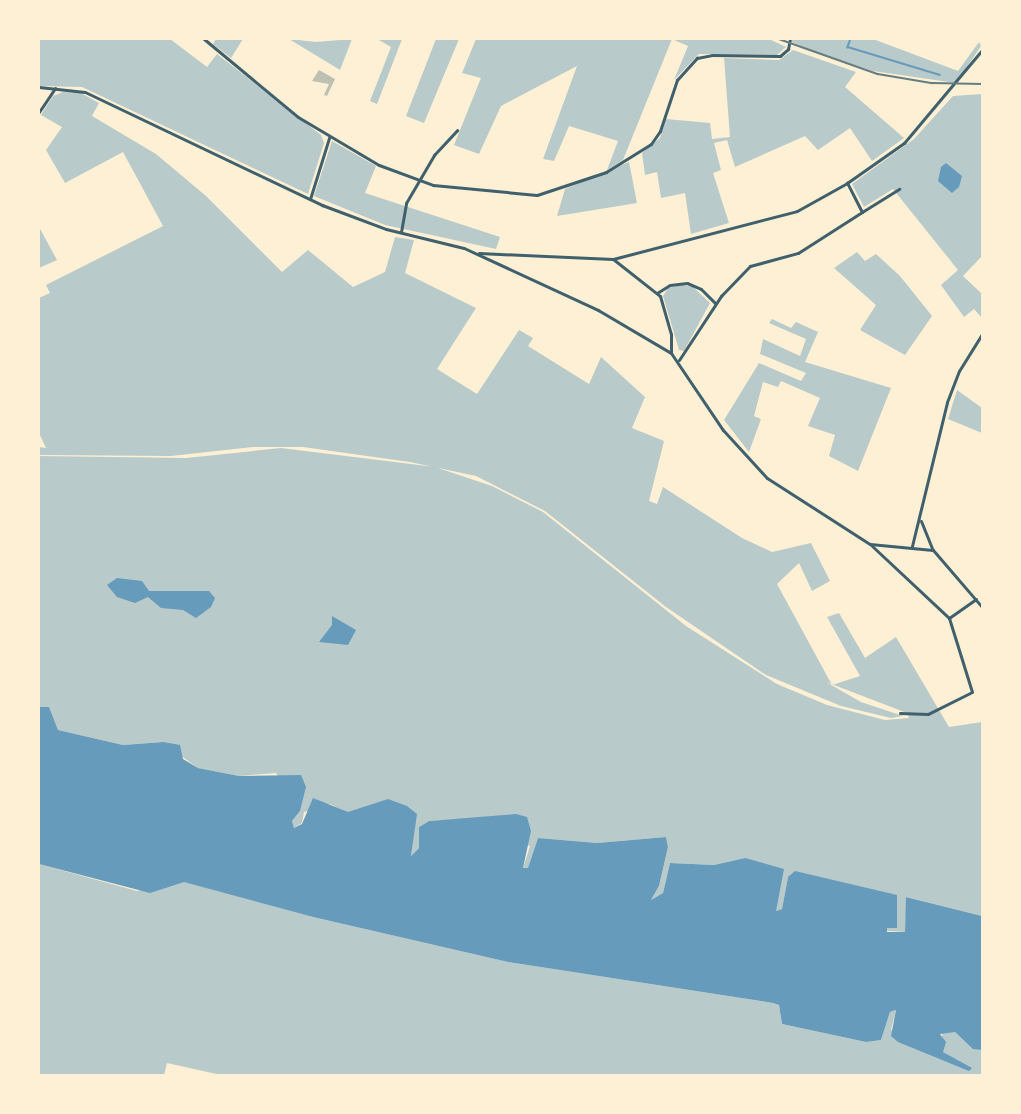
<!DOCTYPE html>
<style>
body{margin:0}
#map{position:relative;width:1021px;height:1114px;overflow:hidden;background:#fdf0d5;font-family:Inter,sans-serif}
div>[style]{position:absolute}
.green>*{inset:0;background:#b9caca}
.water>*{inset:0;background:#669bbc}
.stream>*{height:1.5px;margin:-0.75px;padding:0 0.75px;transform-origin:0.75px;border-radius:0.75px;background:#669bbc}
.building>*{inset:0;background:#bec0b2}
.minor>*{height:3px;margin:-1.5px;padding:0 1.5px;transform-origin:1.5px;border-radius:1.5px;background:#3f606c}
.rail>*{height:1.5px;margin:-0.75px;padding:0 0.75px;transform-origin:0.75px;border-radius:0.75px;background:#657d81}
span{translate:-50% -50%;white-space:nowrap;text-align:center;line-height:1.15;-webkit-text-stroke:4.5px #fdf0d5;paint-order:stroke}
.frame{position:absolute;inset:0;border:40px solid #fdf0d5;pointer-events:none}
</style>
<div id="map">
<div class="green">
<i style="clip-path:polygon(39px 39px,170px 39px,207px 67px,217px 54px,321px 135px,324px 143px,308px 194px,82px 87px,39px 86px)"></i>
<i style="clip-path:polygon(216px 39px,243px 39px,231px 58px,213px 44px)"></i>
<i style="clip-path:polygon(289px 39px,316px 42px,352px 39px,340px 70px)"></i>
<i style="clip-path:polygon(377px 39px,402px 39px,377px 104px,370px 101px,391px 47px)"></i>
<i style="clip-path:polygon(436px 39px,459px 39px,424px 123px,406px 116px)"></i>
<i style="clip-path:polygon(476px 39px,672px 39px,623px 160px,607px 170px,618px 141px,569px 126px,554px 161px,543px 159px,577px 66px,501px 106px,479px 154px,454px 145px,481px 78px,462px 73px)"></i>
<i style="clip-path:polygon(672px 39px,769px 39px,786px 47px,777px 55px,699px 54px,674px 80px,688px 46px)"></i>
<i style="clip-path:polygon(792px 39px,873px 39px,958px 71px,979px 42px,981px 46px,956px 83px,873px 71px,815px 52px,792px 42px)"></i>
<i style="clip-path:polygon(793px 50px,856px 72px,845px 87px,904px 138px,872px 161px,850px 128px,818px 150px,805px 136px,735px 167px,727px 140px,714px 143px,721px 170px,713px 173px,729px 223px,691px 234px,685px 193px,661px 198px,657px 172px,645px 175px,642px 153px,660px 138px,666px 119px,710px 123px,712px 139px,730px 137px,724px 58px,779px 60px)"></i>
<i style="clip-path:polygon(63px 92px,81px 93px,99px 103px,92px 116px,156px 154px,206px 196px,282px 272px,308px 250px,353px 287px,385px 272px,395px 237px,414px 240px,405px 273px,476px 308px,437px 369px,477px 394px,519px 330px,533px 338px,528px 346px,589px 384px,601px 357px,645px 397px,632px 428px,664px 441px,649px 501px,657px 504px,663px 487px,742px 538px,772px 552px,811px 543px,830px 581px,812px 591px,799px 563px,777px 584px,832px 685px,860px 676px,827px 617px,839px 613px,865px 658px,896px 637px,949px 727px,982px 722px,982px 916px,907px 897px,905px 932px,887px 931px,887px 928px,897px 928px,788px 877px,782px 909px,776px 911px,745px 858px,714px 865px,670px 863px,663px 893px,651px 900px,659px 886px,668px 847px,666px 837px,597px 843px,538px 838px,528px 869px,523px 868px,530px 846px,459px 819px,429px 821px,419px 827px,419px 848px,411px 856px,416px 814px,348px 813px,330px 804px,304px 812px,302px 823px,294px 828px,292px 821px,300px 811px,276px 773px,239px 776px,198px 768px,162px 742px,123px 745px,58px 730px,49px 708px,39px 707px,39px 456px,186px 458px,281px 448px,435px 467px,492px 486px,543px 512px,686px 626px,777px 684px,827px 705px,885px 720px,909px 718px,907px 713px,826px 682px,861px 702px,903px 716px,891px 718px,841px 706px,766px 675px,666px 607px,545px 511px,476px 476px,410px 462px,303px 447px,253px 447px,171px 456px,39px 455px,39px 447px,46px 448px,39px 433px,39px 298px,50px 293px,46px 285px,163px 226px,123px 152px,65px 183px,46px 150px,62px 127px,41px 115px,53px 96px)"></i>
<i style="clip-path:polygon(982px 94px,982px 256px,963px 276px,982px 294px,982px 318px,974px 309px,964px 317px,941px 285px,958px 270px,893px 189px,864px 207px,852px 184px,914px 139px,953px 96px)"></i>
<i style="clip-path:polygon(332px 141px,376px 166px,365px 193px,500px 237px,496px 249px,385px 225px,314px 196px)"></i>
<i style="clip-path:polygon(629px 162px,637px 203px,557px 216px,565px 189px)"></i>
<i style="clip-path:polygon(39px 227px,57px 260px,39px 268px)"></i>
<i style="clip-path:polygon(857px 252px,865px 261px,876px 254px,900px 276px,932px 316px,905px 355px,860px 330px,876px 305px,834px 268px)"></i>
<i style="clip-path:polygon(682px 285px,693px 287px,710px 303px,684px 351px,679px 350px,663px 296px,668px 288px)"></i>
<i style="clip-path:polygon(772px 319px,791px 328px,796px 322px,818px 332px,805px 362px,891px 388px,858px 471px,829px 456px,835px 435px,808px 426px,820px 398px,781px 381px,778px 387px,763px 382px,754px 416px,761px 419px,749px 452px,724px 420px,759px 363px,801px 381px,806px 373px,760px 354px,763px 339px,800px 356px,806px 339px,769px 323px)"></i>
<i style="clip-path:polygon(957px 390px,982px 408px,982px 433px,948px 419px)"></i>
<i style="clip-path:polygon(39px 864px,137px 891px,184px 881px,313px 917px,508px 962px,773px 1003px,779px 1005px,782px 1024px,866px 1042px,881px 1040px,890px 1012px,896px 1010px,891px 1030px,954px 1059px,943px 1052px,942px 1032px,955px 1032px,967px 1043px,982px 1050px,982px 1075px,221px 1075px,167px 1063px,164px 1075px,39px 1075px)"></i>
</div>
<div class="water">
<i style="clip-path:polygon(946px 163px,962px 176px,959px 187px,952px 193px,938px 181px,941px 167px)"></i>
<i style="clip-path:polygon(117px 578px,142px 581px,149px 591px,209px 591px,215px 598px,211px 607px,196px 618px,183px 610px,161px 608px,148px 597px,135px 603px,117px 597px,107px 585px)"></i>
<i style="clip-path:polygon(332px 616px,356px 630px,348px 645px,319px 642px,332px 625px)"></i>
<i style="clip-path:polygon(39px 707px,49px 707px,58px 730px,123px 745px,163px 742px,180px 745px,183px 759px,198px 768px,239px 776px,301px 775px,306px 787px,300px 811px,292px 821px,294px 828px,302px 824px,313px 798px,348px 812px,388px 799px,407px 806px,417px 814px,411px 856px,419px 848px,419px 827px,429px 821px,516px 814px,527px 817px,531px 831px,523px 868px,528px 868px,538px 838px,597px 843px,666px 837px,668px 847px,659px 886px,651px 900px,663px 893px,670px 863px,714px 865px,745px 858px,784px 869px,776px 911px,782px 909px,788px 877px,795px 871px,897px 895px,897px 928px,887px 928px,887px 932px,905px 932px,906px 897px,982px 916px,982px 1050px,973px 1049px,955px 1032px,940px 1034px,946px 1042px,943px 1052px,972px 1068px,969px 1071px,898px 1042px,891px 1036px,896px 1010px,890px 1012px,881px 1040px,866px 1042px,782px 1024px,779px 1005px,773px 1003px,508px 962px,313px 917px,184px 882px,150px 893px,39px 864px)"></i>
</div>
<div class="stream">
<i style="left:851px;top:39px;width:9px;rotate:111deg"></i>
<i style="left:848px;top:47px;width:96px;rotate:16.9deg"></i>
</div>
<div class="building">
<i style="clip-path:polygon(319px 70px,335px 79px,327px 96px,324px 95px,329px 84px,312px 81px)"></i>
</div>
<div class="minor">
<i style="left:204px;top:39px;width:122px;rotate:39.7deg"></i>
<i style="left:298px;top:117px;width:94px;rotate:30.7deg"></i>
<i style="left:379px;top:165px;width:58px;rotate:20.3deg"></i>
<i style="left:433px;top:185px;width:104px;rotate:5.5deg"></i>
<i style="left:537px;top:195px;width:73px;rotate:-18.4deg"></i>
<i style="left:606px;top:172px;width:53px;rotate:-31.9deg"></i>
<i style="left:651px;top:144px;width:16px;rotate:-55deg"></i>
<i style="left:660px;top:131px;width:54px;rotate:-71.6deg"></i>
<i style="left:677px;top:80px;width:30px;rotate:-48deg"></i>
<i style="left:697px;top:58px;width:15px;rotate:-11deg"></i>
<i style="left:712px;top:55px;width:68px;rotate:0.8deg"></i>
<i style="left:780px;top:56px;width:11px;rotate:-41deg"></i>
<i style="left:788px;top:49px;width:10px;rotate:-79deg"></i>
<i style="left:39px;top:87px;width:46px;rotate:6.2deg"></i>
<i style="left:85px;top:92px;width:263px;rotate:25.5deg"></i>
<i style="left:322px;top:205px;width:68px;rotate:20.6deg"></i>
<i style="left:386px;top:229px;width:80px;rotate:13.7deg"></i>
<i style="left:464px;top:248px;width:148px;rotate:24.8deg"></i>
<i style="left:598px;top:310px;width:85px;rotate:30.5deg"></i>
<i style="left:671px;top:353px;width:93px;rotate:56deg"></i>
<i style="left:723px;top:430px;width:65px;rotate:47.5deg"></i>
<i style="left:767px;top:478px;width:122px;rotate:32.7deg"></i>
<i style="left:870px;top:544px;width:63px;rotate:5.4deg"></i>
<i style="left:933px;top:550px;width:75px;rotate:49.3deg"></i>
<i style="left:39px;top:112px;width:29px;rotate:-56deg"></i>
<i style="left:310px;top:199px;width:64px;rotate:-72.7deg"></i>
<i style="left:862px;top:212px;width:44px;rotate:-31.9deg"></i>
<i style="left:401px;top:232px;width:29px;rotate:-80deg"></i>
<i style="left:406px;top:203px;width:56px;rotate:-59.7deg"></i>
<i style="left:434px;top:155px;width:34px;rotate:-47deg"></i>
<i style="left:479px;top:253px;width:134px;rotate:2.6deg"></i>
<i style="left:613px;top:259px;width:190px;rotate:-14.6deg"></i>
<i style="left:797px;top:211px;width:57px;rotate:-29.2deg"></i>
<i style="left:847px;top:183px;width:70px;rotate:-35.1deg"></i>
<i style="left:904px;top:143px;width:121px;rotate:-50deg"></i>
<i style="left:613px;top:259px;width:60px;rotate:38.2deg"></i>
<i style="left:660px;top:296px;width:40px;rotate:74deg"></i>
<i style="left:671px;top:334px;width:19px;rotate:90deg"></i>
<i style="left:657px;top:293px;width:15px;rotate:-32deg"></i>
<i style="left:670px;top:285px;width:17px;rotate:-7deg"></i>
<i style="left:687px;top:283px;width:15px;rotate:23deg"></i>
<i style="left:701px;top:289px;width:20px;rotate:45deg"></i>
<i style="left:679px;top:360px;width:77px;rotate:-56.7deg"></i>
<i style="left:721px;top:296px;width:42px;rotate:-46deg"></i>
<i style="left:750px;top:266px;width:50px;rotate:-15.2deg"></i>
<i style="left:798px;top:253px;width:76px;rotate:-32.6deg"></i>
<i style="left:862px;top:212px;width:33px;rotate:-117deg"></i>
<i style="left:921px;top:521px;width:31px;rotate:68deg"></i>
<i style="left:871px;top:545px;width:107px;rotate:43.1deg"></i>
<i style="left:949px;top:618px;width:77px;rotate:72.7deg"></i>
<i style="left:972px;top:692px;width:49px;rotate:153.4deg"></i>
<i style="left:928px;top:714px;width:28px;rotate:-178deg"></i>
<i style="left:912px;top:546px;width:148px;rotate:-76.3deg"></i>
<i style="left:947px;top:402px;width:33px;rotate:-69deg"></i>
<i style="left:959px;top:371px;width:44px;rotate:-58.1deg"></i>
<i style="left:949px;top:618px;width:33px;rotate:-35deg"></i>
</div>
<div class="rail">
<i style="left:779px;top:39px;width:105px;rotate:19.5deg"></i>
<i style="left:878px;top:74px;width:55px;rotate:9.5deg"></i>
<i style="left:932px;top:83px;width:50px;rotate:1.1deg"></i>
</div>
<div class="frame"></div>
</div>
